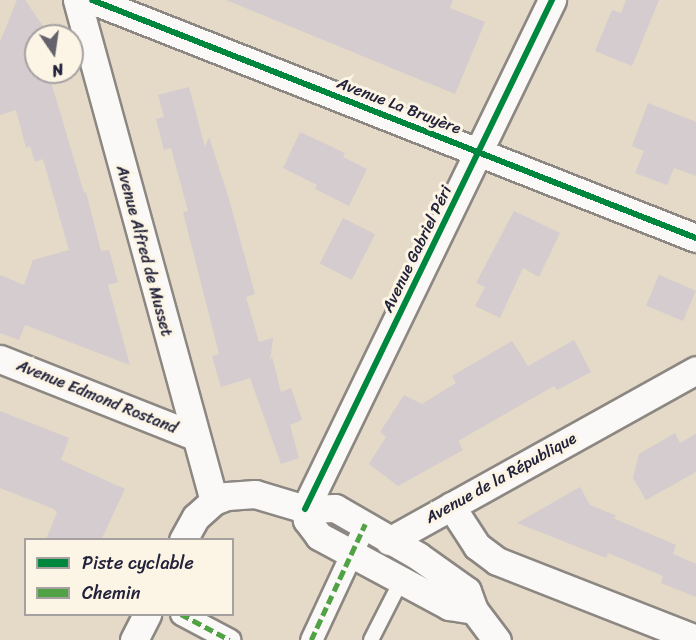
<!DOCTYPE html>
<meta charset="utf-8">
<style>
body{margin:0}
#map{position:relative;width:696px;height:640px;overflow:hidden;background:#e4dac7;font-family:Sriracha,sans-serif}
div>[style]{position:absolute}
.building>*{inset:0;background:#d4ccce;transform-origin:0 0}
.roads{filter:drop-shadow(2px 0 #8c8782) drop-shadow(-2px 0 #8c8782) drop-shadow(0 2px #8c8782) drop-shadow(0 -2px #8c8782)}
.service>*{height:14px;margin:-7px;padding:0 7px;transform-origin:7px;border-radius:7px;background:#fbf9f7}
.pedestrian>*{height:21px;margin:-10.5px;padding:0 10.5px;transform-origin:10.5px;border-radius:10.5px;background:#fbf9f7}
.minor>*{height:27px;margin:-13.5px;padding:0 13.5px;transform-origin:13.5px;border-radius:13.5px;background:#fbf9f7}
.quiet>*{height:4.5px;margin-top:-2.25px;transform-origin:0;background:repeating-linear-gradient(90deg,#50a245 0 9px,transparent 0 13.5px)}
.cycleway>*{height:6px;margin:-3px;padding:0 3px;transform-origin:3px;border-radius:3px;background:#00873e}
span{translate:-50% -50%;white-space:nowrap;text-align:center;line-height:1.15;-webkit-text-stroke:6px #fcf5e5;paint-order:stroke}
.street-label{font-size:16px;color:#22223b}
.legend{position:absolute;left:24px;top:538px;width:210px;height:78px;box-sizing:border-box;background:#fcf5e5;border:2px solid #a5a1a1;margin:0;padding:8px 10px;list-style:none;font-size:18px;color:#22223b}
.legend li{display:flex;align-items:center;gap:12px;height:30px}
.legend b{width:30px;border:2px solid #a5a1a1}
.north{position:absolute;left:24px;top:24px;width:60px;height:60px;box-sizing:border-box;background:#fcf5e5;border:2px solid #a5a1a1;border-radius:50%;rotate:167deg;font-size:16px;font-weight:700;line-height:24px;text-align:center;color:#22223b}
.north::after{content:'';display:block;margin:auto;width:21px;height:27px;background:#66626c;clip-path:polygon(50% 0,100% 100%,50% 72%,0 100%)}
</style>
<div id="map">
<div class="building">
<i style="clip-path:polygon(17px 0,25px 0,50px 36px,36px 36px,36px 72px,53px 72px,49px 75px,84px 193px,86px 192px,101px 251px,109px 250px,118px 282px,108px 285px,130px 365px,25px 325px,19px 340px,0 333px,0 275px,24px 285px,33px 260px,69px 250px,43px 159px,35px 162px,30px 146px,26px 148px,16px 110px,0 115px,0 42px)"></i>
<i style="clip-path:polygon(226px 0,453px 0,450px 8px,485px 22px,455px 94px)"></i>
<i style="clip-path:polygon(626px 0,659px 0,632px 66px,595px 51px,612px 10px,621px 13px)"></i>
<i style="clip-path:polygon(189px 87px,205px 147px,209px 137px,229px 199px,255px 294px,246px 297px,259px 342px,273px 338px,270px 361px,272px 357px,281px 392px,291px 388px,302px 420px,290px 425px,299px 458px,281px 464px,250px 378px,221px 387px,212px 356px,219px 354px,183px 212px,188px 211px,171px 148px,164px 150px,156px 119px,164px 117px,158px 95px)"></i>
<i style="clip-path:polygon(648px 103px,696px 122px,696px 176px,674px 168px,667px 185px,635px 173px,644px 151px,632px 146px)"></i>
<i style="clip-path:polygon(300px 132px,345px 153px,343px 157px,367px 169px,349px 206px,315px 189px,317px 185px,283px 168px)"></i>
<i style="clip-path:polygon(514px 211px,560px 233px,539px 277px,523px 268px,500px 318px,475px 306px,485px 287px,476px 283px)"></i>
<i style="left:343px;top:218px;width:36px;height:51px;rotate:27deg"></i>
<i style="left:659px;top:275px;width:40px;height:33px;rotate:23deg"></i>
<i style="clip-path:polygon(574px 340px,591px 372px,557px 390px,554px 386px,458px 441px,463px 450px,398px 486px,369px 464px,386px 437px,380px 432px,404px 395px,422px 404px,456px 383px,452px 376px,512px 341px,528px 366px)"></i>
<i style="clip-path:polygon(0 411px,69px 438px,61px 460px,125px 489px,101px 540px,46px 540px,57px 512px,54px 509px,0 488px)"></i>
<i style="clip-path:polygon(675px 433px,680px 443px,696px 434px,696px 472px,646px 500px,633px 478px,639px 454px)"></i>
<i style="clip-path:polygon(580px 487px,590px 505px,617px 516px,613px 518px,676px 545px,673px 554px,696px 564px,696px 597px,661px 583px,663px 576px,608px 553px,606px 558px,517px 523px)"></i>
</div>
<div class="roads">
<div class="service">
<i style="left:371px;top:640px;width:66px;rotate:-63deg"></i>
</div>
<div class="pedestrian">
<i style="left:181px;top:614px;width:55px;rotate:28deg"></i>
<i style="left:311px;top:640px;width:128px;rotate:-65deg"></i>
</div>
<div class="minor">
<i style="left:77px;top:0;width:519px;rotate:74.71deg"></i>
<i style="left:92px;top:0;width:649px;rotate:21.51deg"></i>
<i style="left:0;top:359px;width:209px;rotate:21.6deg"></i>
<i style="left:451px;top:506px;width:48px;rotate:57deg"></i>
<i style="left:477px;top:546px;width:25px;rotate:37deg"></i>
<i style="left:497px;top:561px;width:214px;rotate:21.4deg"></i>
<i style="left:305px;top:509px;width:566px;rotate:-64.11deg"></i>
<i style="left:305px;top:509px;width:11px;rotate:80deg"></i>
<i style="left:307px;top:520px;width:20px;rotate:53deg"></i>
<i style="left:319px;top:536px;width:148px;rotate:28.3deg"></i>
<i style="left:449px;top:606px;width:25px;rotate:9deg"></i>
<i style="left:183px;top:540px;width:26px;rotate:-61deg"></i>
<i style="left:196px;top:517px;width:24px;rotate:-42deg"></i>
<i style="left:214px;top:501px;width:14px;rotate:-21deg"></i>
<i style="left:227px;top:496px;width:28px;rotate:-4deg"></i>
<i style="left:255px;top:494px;width:52px;rotate:16.7deg"></i>
<i style="left:305px;top:509px;width:30px;rotate:-2deg"></i>
<i style="left:335px;top:508px;width:96px;rotate:30deg"></i>
<i style="left:418px;top:556px;width:60px;rotate:35.5deg"></i>
<i style="left:467px;top:591px;width:20px;rotate:70deg"></i>
<i style="left:474px;top:610px;width:38px;rotate:53deg"></i>
<i style="left:389px;top:541px;width:351px;rotate:-29.1deg"></i>
<i style="left:134px;top:640px;width:29px;rotate:-63deg"></i>
</div>
</div>
<div class="quiet">
<i style="left:181px;top:614px;width:55px;rotate:28deg"></i>
<i style="left:311px;top:640px;width:128px;rotate:-65deg"></i>
</div>
<div class="cycleway">
<i style="left:92px;top:0;width:649px;rotate:21.51deg"></i>
<i style="left:305px;top:509px;width:566px;rotate:-64.11deg"></i>
</div>
<div class="street-label">
<span style="left:399px;top:106px;rotate:21deg">Avenue La Bruyère</span>
<span style="left:417px;top:249px;rotate:-64deg">Avenue Gabriel Péri</span>
<span style="left:144px;top:251px;rotate:75deg">Avenue Alfred de Musset</span>
<span style="left:97px;top:397px;rotate:22deg">Avenue Edmond Rostand</span>
<span style="left:501px;top:478px;rotate:-29deg">Avenue de la République</span>
</div>
<ul class="legend">
<li><b style="height:8px;background:#00873e"></b>Piste cyclable</li>
<li><b style="height:8px;background:#50a245"></b>Chemin</li>
</ul>
<div class="north">N</div>
</div>
